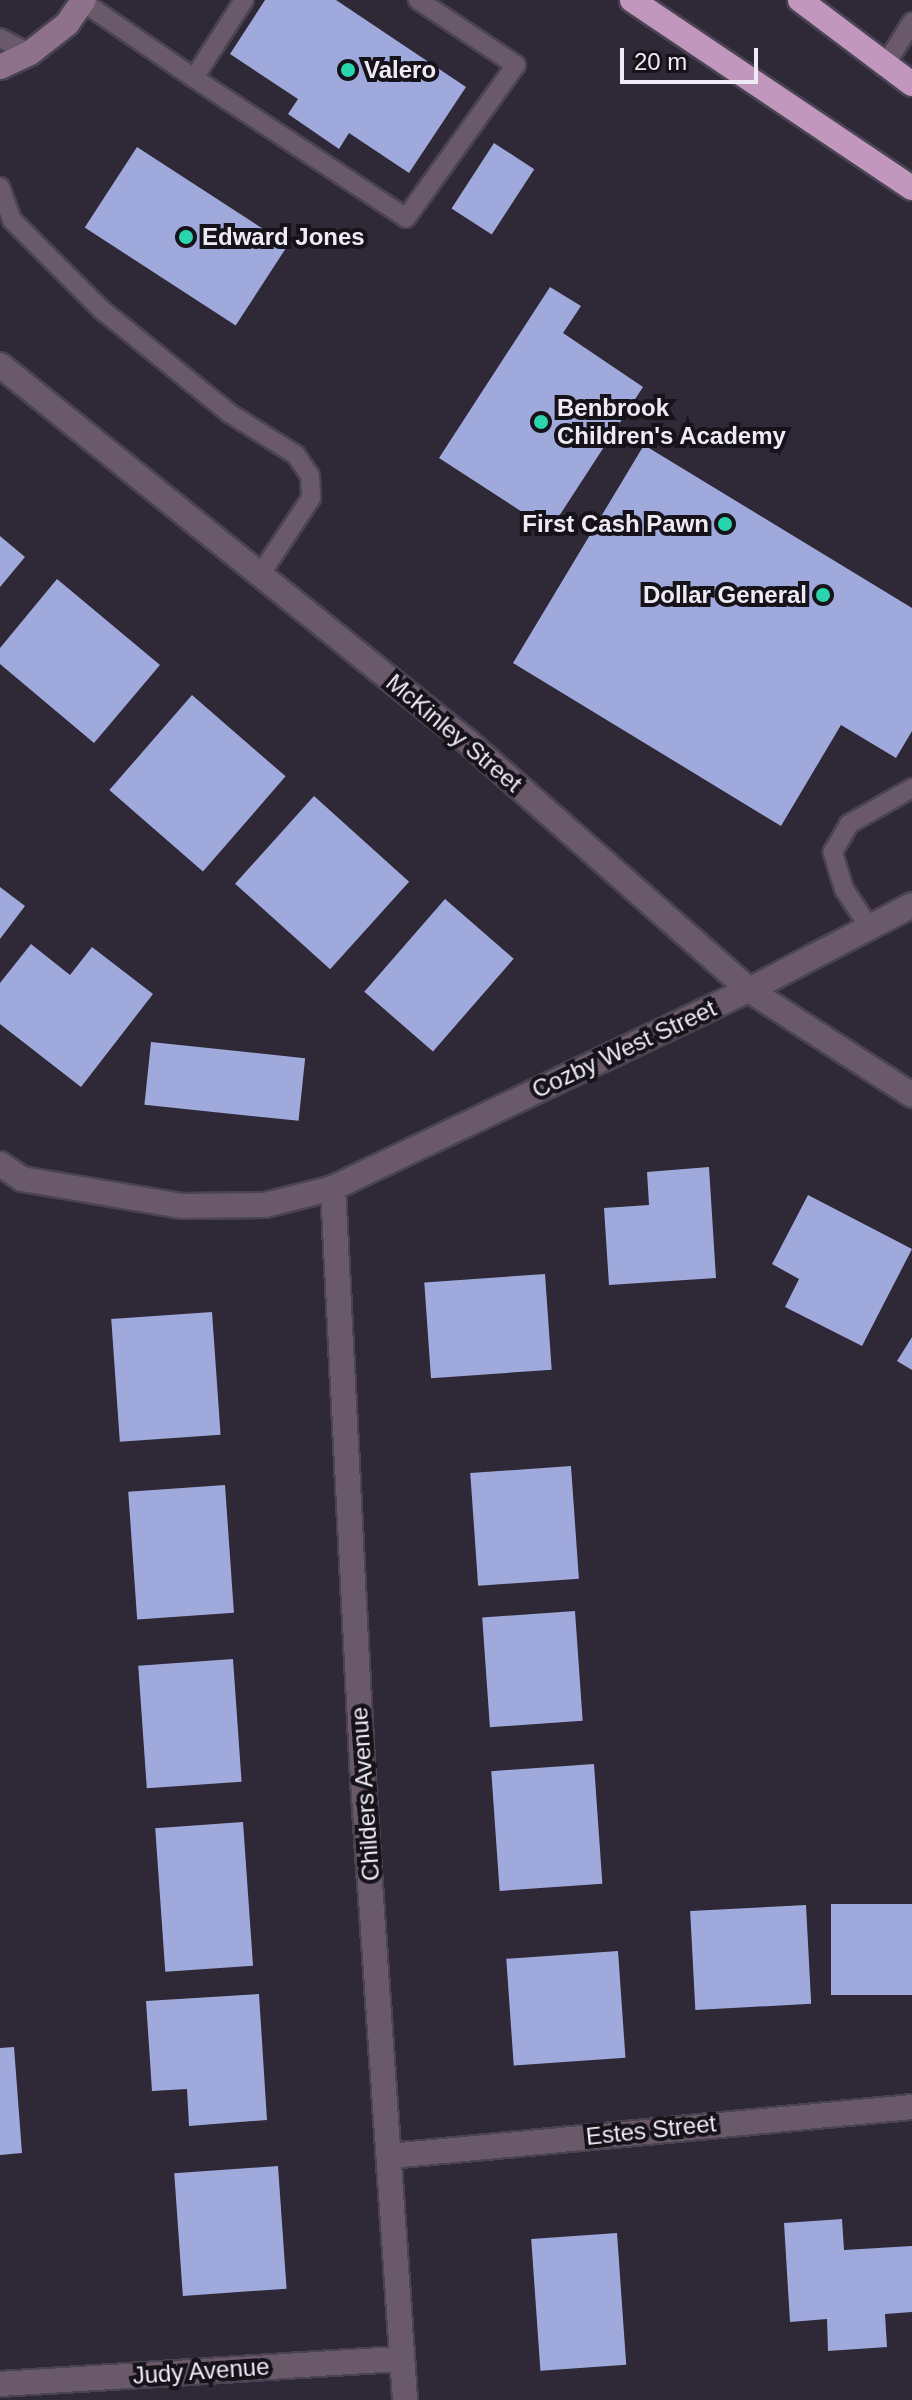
<!DOCTYPE html>
<style>
body{margin:0}
#map{position:relative;width:912px;height:2400px;overflow:hidden;background:#2e2837;font-family:Arial,sans-serif}
div>[style]{position:absolute}
.building>*{inset:0;background:#a0a9dc;transform-origin:0 0}
.roads{filter:drop-shadow(2px 0 #494352) drop-shadow(-2px 0 #494352) drop-shadow(0 2px #494352) drop-shadow(0 -2px #494352)}
.lane>*{height:18px;margin:-9px;padding:0 9px;transform-origin:9px;border-radius:9px;background:#6a5969}
.street>*{height:24px;margin:-12px;padding:0 12px;transform-origin:12px;border-radius:12px;background:#6a5969}
.secondary>*{height:24px;margin:-12px;padding:0 12px;transform-origin:12px;border-radius:12px;background:#8e728c}
.highway>*{height:24px;margin:-12px;padding:0 12px;transform-origin:12px;border-radius:12px;background:#c197be}
.dots>*{width:22px;height:22px;translate:-50% -50%;box-sizing:border-box;border:4px solid #151219;border-radius:50%}
span{translate:-50% -50%;white-space:nowrap;text-align:center;line-height:1.15;-webkit-text-stroke:8px #151219;paint-order:stroke}
.poi-label{font-size:24px;color:#efebf5;font-weight:700}
.left{translate:0 -50%;text-align:left}
.right{translate:-100% -50%;text-align:right}
.street-label{font-size:24px;color:#efebf5}
.scale{position:absolute;left:620px;top:48px;width:138px;height:36px;box-sizing:border-box;border:4px solid #efebf5;border-top:0;padding-left:10px;font-size:24px;line-height:28px;white-space:nowrap;color:#efebf5;-webkit-text-stroke:6px #151219;paint-order:stroke}
</style>
<div id="map">
<div class="building">
<i style="clip-path:polygon(265px 0,336px 0,466px 87px,409px 173px,349px 133px,339px 149px,288px 114px,298px 99px,230px 54px)"></i>
<i style="left:494px;top:143px;width:48px;height:78px;rotate:33deg"></i>
<i style="left:137px;top:147px;width:180px;height:96px;rotate:33deg"></i>
<i style="clip-path:polygon(550px 287px,581px 306px,563px 333px,643px 387px,550px 530px,439px 458px)"></i>
<i style="clip-path:polygon(644px 445px,912px 608px,912px 731px,896px 758px,841px 725px,781px 826px,513px 663px)"></i>
<i style="clip-path:polygon(0 536px,25px 557px,0 587px)"></i>
<i style="clip-path:polygon(57px 579px,160px 665px,94px 743px,0 664px,0 648px)"></i>
<i style="left:192px;top:695px;width:124px;height:126px;rotate:41deg"></i>
<i style="left:314px;top:796px;width:128px;height:118px;rotate:42deg"></i>
<i style="clip-path:polygon(0 887px,25px 906px,0 939px)"></i>
<i style="left:445px;top:899px;width:91px;height:123px;rotate:41deg"></i>
<i style="clip-path:polygon(31px 944px,70px 975px,92px 947px,153px 994px,81px 1087px,0 1024px,0 983px)"></i>
<i style="left:151px;top:1042px;width:155px;height:63px;rotate:6deg"></i>
<i style="clip-path:polygon(709px 1167px,716px 1278px,609px 1285px,604px 1208px,649px 1205px,647px 1172px)"></i>
<i style="clip-path:polygon(808px 1195px,912px 1249px,862px 1346px,785px 1307px,799px 1279px,772px 1264px)"></i>
<i style="left:545px;top:1274px;width:96px;height:121px;rotate:86deg"></i>
<i style="left:212px;top:1312px;width:123px;height:101px;rotate:86deg"></i>
<i style="clip-path:polygon(912px 1337px,912px 1370px,897px 1361px)"></i>
<i style="left:571px;top:1466px;width:113px;height:101px;rotate:86deg"></i>
<i style="left:225px;top:1485px;width:128px;height:97px;rotate:86deg"></i>
<i style="left:575px;top:1611px;width:110px;height:93px;rotate:86deg"></i>
<i style="left:233px;top:1659px;width:123px;height:95px;rotate:86deg"></i>
<i style="left:594px;top:1764px;width:120px;height:103px;rotate:86deg"></i>
<i style="left:243px;top:1822px;width:144px;height:88px;rotate:86deg"></i>
<i style="left:912px;top:1904px;width:91px;height:81px;rotate:90deg"></i>
<i style="left:806px;top:1905px;width:99px;height:116px;rotate:87deg"></i>
<i style="left:618px;top:1951px;width:107px;height:112px;rotate:86deg"></i>
<i style="clip-path:polygon(259px 1994px,267px 2120px,189px 2126px,187px 2089px,152px 2091px,146px 2001px)"></i>
<i style="clip-path:polygon(14px 2047px,22px 2153px,0 2155px,0 2048px)"></i>
<i style="left:278px;top:2166px;width:123px;height:104px;rotate:86deg"></i>
<i style="clip-path:polygon(842px 2219px,844px 2250px,912px 2246px,912px 2312px,885px 2314px,887px 2347px,828px 2351px,827px 2319px,790px 2322px,784px 2223px)"></i>
<i style="left:617px;top:2233px;width:132px;height:86px;rotate:86deg"></i>
</div>
<div class="roads">
<div class="lane">
<i style="left:83px;top:2px;width:135px;rotate:34.4deg"></i>
<i style="left:194px;top:78px;width:93px;rotate:-57.3deg"></i>
<i style="left:0;top:38px;width:34px;rotate:27deg"></i>
<i style="left:884px;top:67px;width:53px;rotate:-58.1deg"></i>
<i style="left:194px;top:78px;width:254px;rotate:33.4deg"></i>
<i style="left:406px;top:218px;width:188px;rotate:-54.3deg"></i>
<i style="left:516px;top:65px;width:118px;rotate:-146.4deg"></i>
<i style="left:0;top:187px;width:35px;rotate:70deg"></i>
<i style="left:12px;top:220px;width:127px;rotate:45deg"></i>
<i style="left:102px;top:310px;width:164px;rotate:39deg"></i>
<i style="left:229px;top:413px;width:79px;rotate:32.1deg"></i>
<i style="left:296px;top:455px;width:25px;rotate:56deg"></i>
<i style="left:310px;top:476px;width:22px;rotate:87deg"></i>
<i style="left:311px;top:498px;width:92px;rotate:123.5deg"></i>
<i style="left:869px;top:927px;width:45px;rotate:-123.3deg"></i>
<i style="left:844px;top:889px;width:39px;rotate:-107deg"></i>
<i style="left:833px;top:852px;width:32px;rotate:-60deg"></i>
<i style="left:849px;top:824px;width:73px;rotate:-29.7deg"></i>
</div>
<div class="street">
<i style="left:0;top:365px;width:601px;rotate:38.85deg"></i>
<i style="left:468px;top:742px;width:375px;rotate:41.4deg"></i>
<i style="left:749px;top:990px;width:194px;rotate:32.8deg"></i>
<i style="left:0;top:1164px;width:27px;rotate:34deg"></i>
<i style="left:22px;top:1179px;width:161px;rotate:9.6deg"></i>
<i style="left:181px;top:1206px;width:84px;rotate:-0.7deg"></i>
<i style="left:265px;top:1205px;width:70px;rotate:-14deg"></i>
<i style="left:333px;top:1188px;width:461px;rotate:-25.5deg"></i>
<i style="left:749px;top:990px;width:184px;rotate:-27.5deg"></i>
<i style="left:333px;top:1188px;width:593px;rotate:87.1deg"></i>
<i style="left:363px;top:1780px;width:621px;rotate:86.12deg"></i>
<i style="left:390px;top:2156px;width:524px;rotate:-5.36deg"></i>
<i style="left:0;top:2384px;width:403px;rotate:-3.6deg"></i>
</div>
<div class="secondary">
<i style="left:0;top:67px;width:33px;rotate:-25deg"></i>
<i style="left:30px;top:53px;width:47px;rotate:-38.1deg"></i>
<i style="left:67px;top:24px;width:29px;rotate:-55deg"></i>
</div>
<div class="highway">
<i style="left:632px;top:0;width:337px;rotate:33.9deg"></i>
<i style="left:800px;top:0;width:140px;rotate:36.9deg"></i>
</div>
</div>
<div class="dots">
<i style="left:348px;top:70px;background:#29d5ac"></i>
<i style="left:186px;top:237px;background:#29d5ac"></i>
<i style="left:541px;top:422px;background:#29d5ac"></i>
<i style="left:725px;top:524px;background:#29d5ac"></i>
<i style="left:823px;top:595px;background:#29d5ac"></i>
</div>
<div class="poi-label">
<span class="left" style="left:364px;top:70px">Valero</span>
<span class="left" style="left:202px;top:237px">Edward Jones</span>
<span class="left" style="left:557px;top:422px">Benbrook<br>Children's Academy</span>
<span class="right" style="left:709px;top:524px">First Cash Pawn</span>
<span class="right" style="left:807px;top:595px">Dollar General</span>
</div>
<div class="street-label">
<span style="left:454px;top:733px;rotate:40deg">McKinley Street</span>
<span style="left:624px;top:1049px;rotate:-25deg">Cozby West Street</span>
<span style="left:365px;top:1794px;rotate:-94deg">Childers Avenue</span>
<span style="left:651px;top:2130px;rotate:-6deg">Estes Street</span>
<span style="left:201px;top:2371px;rotate:-4deg">Judy Avenue</span>
</div>
<div class="scale">20 m</div>
</div>
